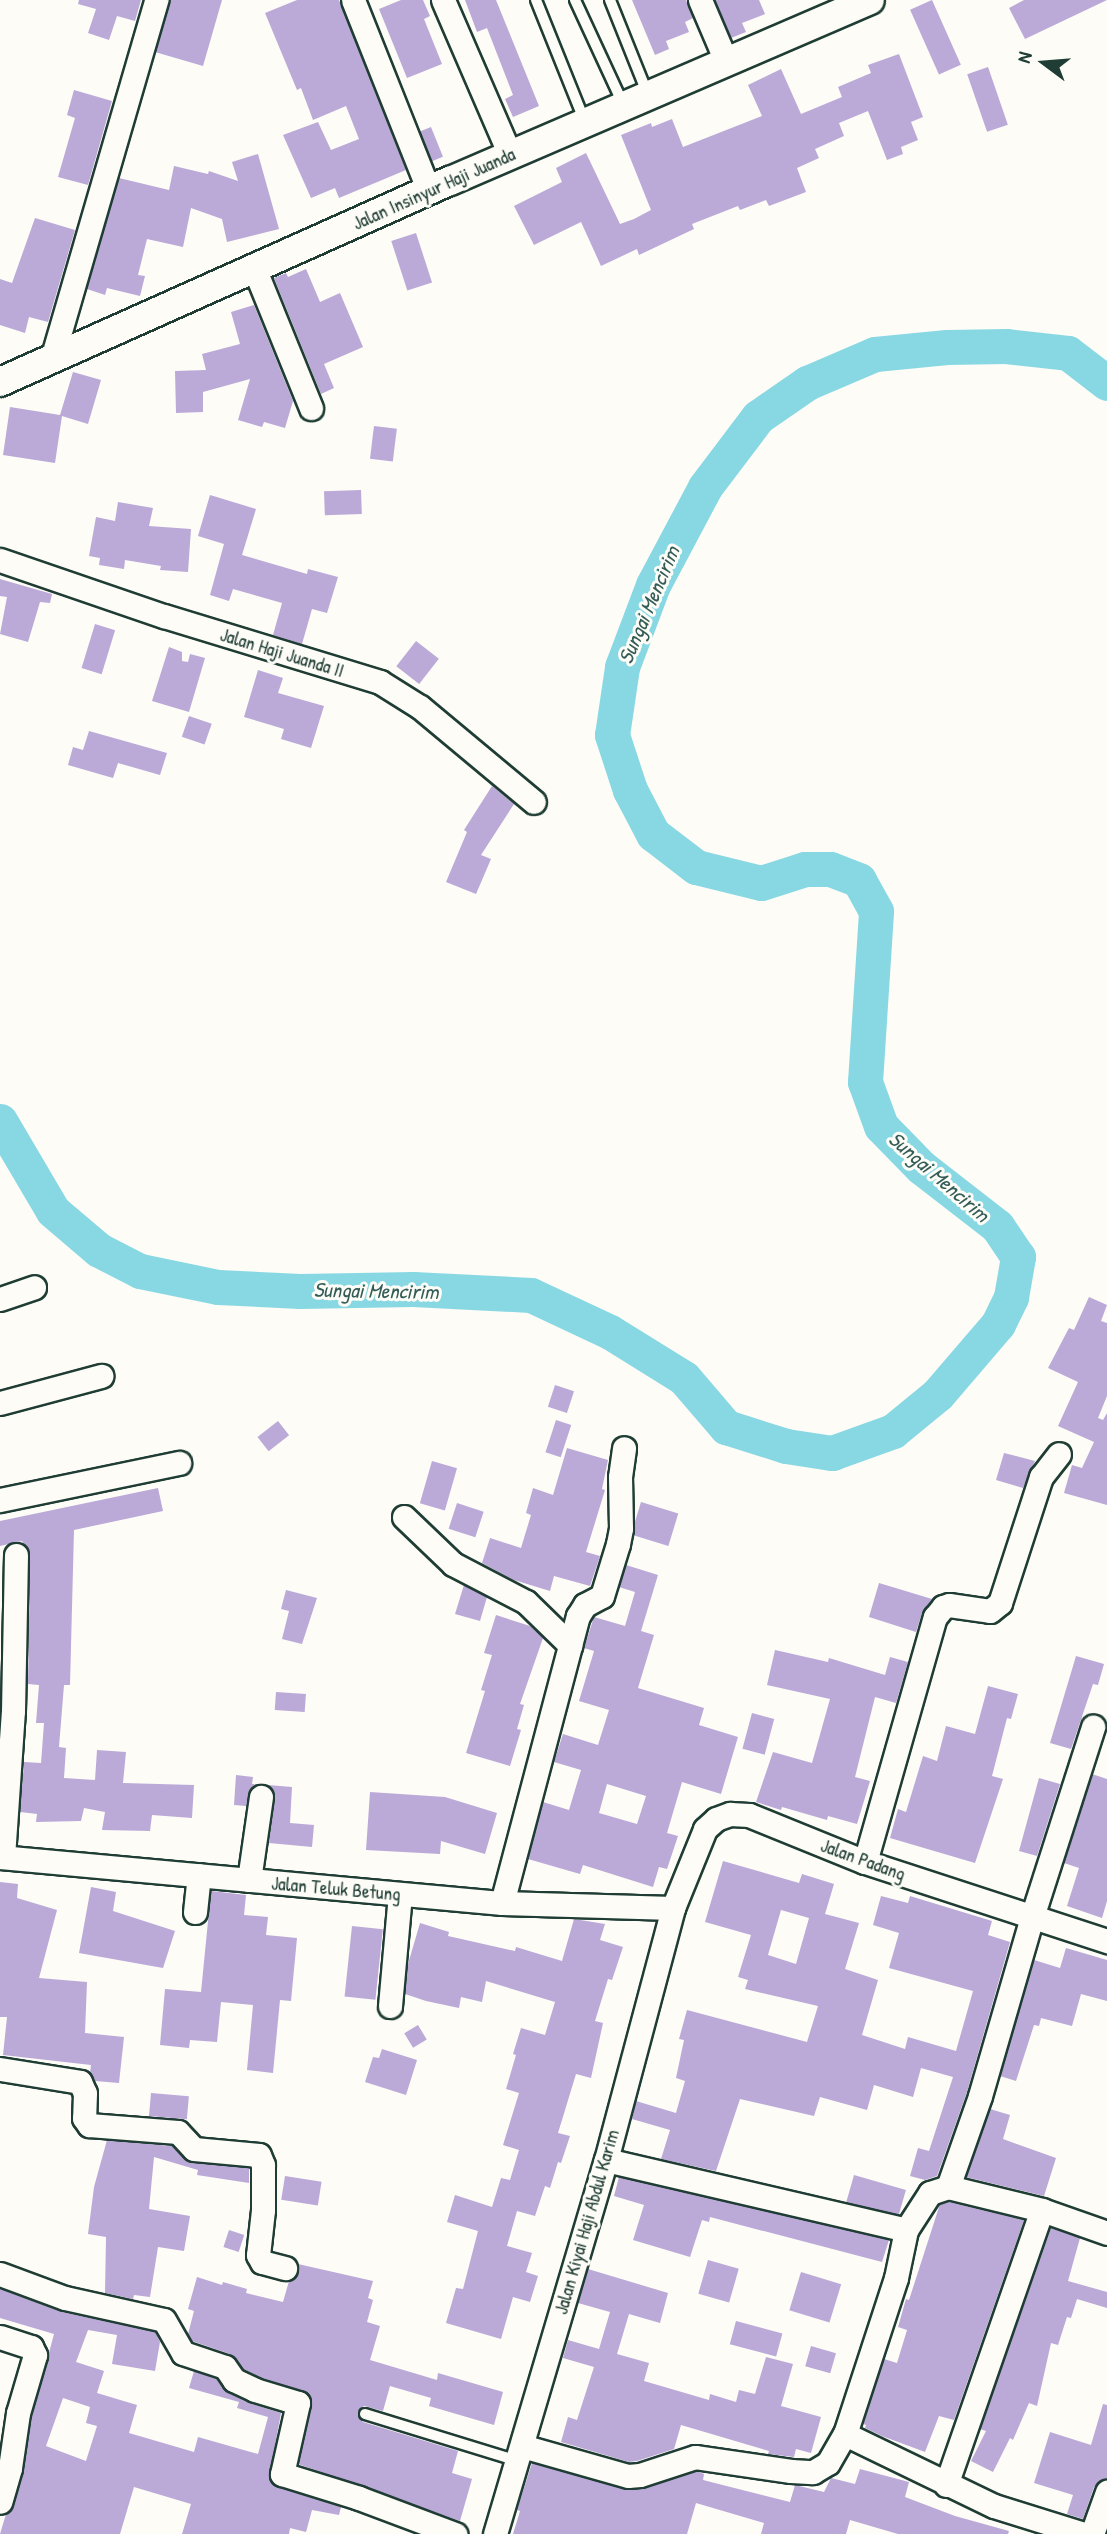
<!DOCTYPE html>
<style>
body{margin:0}
#map{position:relative;width:1107px;height:2534px;overflow:hidden;background:#fdfcf7;font-family:"Patrick Hand",sans-serif}
div>[style]{position:absolute}
.river>*{height:35px;margin:-17.5px;padding:0 17.5px;transform-origin:17.5px;border-radius:17.5px;background:#88d8e3}
.building>*{inset:0;background:#bba9d8;transform-origin:0 0}
.roads{filter:drop-shadow(2px 0 #1f3d34) drop-shadow(-2px 0 #1f3d34) drop-shadow(0 2px #1f3d34) drop-shadow(0 -2px #1f3d34)}
.service>*{height:10px;margin:-5px;padding:0 5px;transform-origin:5px;border-radius:5px;background:#fdfcf7}
.minor>*{height:23px;margin:-11.5px;padding:0 11.5px;transform-origin:11.5px;border-radius:11.5px;background:#fdfcf7}
.tertiary>*{height:28px;margin:-14px;padding:0 14px;transform-origin:14px;border-radius:14px;background:#fdfcf7}
span{translate:-50% -50%;white-space:nowrap;text-align:center;line-height:1.15;-webkit-text-stroke:6px #fdfcf7;paint-order:stroke}
.street-label{font-size:19px;color:#1f3d34}
.water-label{font-size:21px;color:#345c57;font-style:italic}
.north{position:absolute;left:1009px;top:28px;width:70px;height:70px;-webkit-text-stroke:5px #fdfcf7;paint-order:stroke;rotate:286deg;font-size:19px;font-weight:700;line-height:28px;text-align:center;color:#1f3d34}
.north::after{content:'';display:block;margin:auto;width:24px;height:32px;background:#1f3d34;clip-path:polygon(50% 0,100% 100%,50% 72%,0 100%)}
</style>
<div id="map">
<div class="river">
<i style="left:0;top:1121px;width:104px;rotate:59.5deg"></i>
<i style="left:53px;top:1211px;width:60px;rotate:40.3deg"></i>
<i style="left:99px;top:1250px;width:46px;rotate:27.1deg"></i>
<i style="left:140px;top:1271px;width:80px;rotate:11.6deg"></i>
<i style="left:218px;top:1287px;width:82px;rotate:2.8deg"></i>
<i style="left:300px;top:1291px;width:113px;rotate:-1deg"></i>
<i style="left:413px;top:1289px;width:118px;rotate:2.9deg"></i>
<i style="left:531px;top:1295px;width:87px;rotate:25.1deg"></i>
<i style="left:610px;top:1332px;width:87px;rotate:31.9deg"></i>
<i style="left:684px;top:1378px;width:65px;rotate:49.4deg"></i>
<i style="left:726px;top:1427px;width:63px;rotate:17.6deg"></i>
<i style="left:786px;top:1446px;width:47px;rotate:8.7deg"></i>
<i style="left:832px;top:1453px;width:65px;rotate:-19.8deg"></i>
<i style="left:893px;top:1431px;width:58px;rotate:-39.4deg"></i>
<i style="left:938px;top:1394px;width:92px;rotate:-49.4deg"></i>
<i style="left:998px;top:1324px;width:30px;rotate:-64deg"></i>
<i style="left:1011px;top:1297px;width:41px;rotate:-80.1deg"></i>
<i style="left:1018px;top:1257px;width:37px;rotate:-124deg"></i>
<i style="left:997px;top:1226px;width:96px;rotate:-142.2deg"></i>
<i style="left:921px;top:1167px;width:57px;rotate:-134.3deg"></i>
<i style="left:881px;top:1126px;width:47px;rotate:-110deg"></i>
<i style="left:865px;top:1082px;width:171px;rotate:-86.3deg"></i>
<i style="left:876px;top:911px;width:35px;rotate:-119deg"></i>
<i style="left:859px;top:880px;width:31px;rotate:-159deg"></i>
<i style="left:830px;top:869px;width:25px;rotate:180deg"></i>
<i style="left:805px;top:869px;width:46px;rotate:162.3deg"></i>
<i style="left:761px;top:883px;width:67px;rotate:-166.2deg"></i>
<i style="left:696px;top:867px;width:54px;rotate:-142.5deg"></i>
<i style="left:653px;top:834px;width:50px;rotate:-117.6deg"></i>
<i style="left:630px;top:790px;width:58px;rotate:-108.1deg"></i>
<i style="left:612px;top:735px;width:69px;rotate:-81.6deg"></i>
<i style="left:622px;top:667px;width:88px;rotate:-69.3deg"></i>
<i style="left:653px;top:585px;width:111px;rotate:-62deg"></i>
<i style="left:705px;top:487px;width:88px;rotate:-52.9deg"></i>
<i style="left:758px;top:417px;width:60px;rotate:-34.8deg"></i>
<i style="left:807px;top:383px;width:74px;rotate:-23.1deg"></i>
<i style="left:875px;top:354px;width:72px;rotate:-5.6deg"></i>
<i style="left:947px;top:347px;width:59px;rotate:-1deg"></i>
<i style="left:1006px;top:346px;width:62px;rotate:6.4deg"></i>
<i style="left:1068px;top:353px;width:49px;rotate:37.6deg"></i>
</div>
<div class="building">
<i style="clip-path:polygon(79px 0,141px 0,135px 21px,117px 16px,109px 40px,88px 33px,96px 9px,78px 4px)"></i>
<i style="clip-path:polygon(170px 0,222px 0,203px 66px,155px 52px)"></i>
<i style="clip-path:polygon(297px 0,339px 0,406px 170px,339px 198px,335px 188px,311px 198px,283px 135px,318px 122px,331px 150px,359px 139px,346px 106px,313px 120px,301px 88px,297px 90px,265px 13px)"></i>
<i style="clip-path:polygon(401px 0,423px 0,430px 16px,424px 19px,442px 64px,407px 78px,379px 9px)"></i>
<i style="clip-path:polygon(465px 0,496px 0,539px 106px,513px 117px,505px 99px,513px 95px,487px 28px,477px 32px)"></i>
<i style="clip-path:polygon(632px 0,686px 0,693px 18px,685px 22px,689px 32px,666px 41px,669px 49px,655px 55px)"></i>
<i style="clip-path:polygon(715px 0,759px 0,765px 14px,742px 23px,746px 32px,731px 38px)"></i>
<i style="left:932px;top:0;width:71px;height:24px;rotate:66deg"></i>
<i style="clip-path:polygon(1024px 0,1107px 0,1025px 39px,1009px 8px)"></i>
<i style="clip-path:polygon(899px 54px,923px 117px,911px 122px,918px 140px,901px 147px,903px 154px,887px 160px,868px 111px,839px 123px,844px 136px,815px 149px,819px 158px,797px 168px,806px 192px,769px 206px,766px 200px,740px 210px,738px 206px,692px 224px,694px 229px,639px 255px,637px 249px,601px 266px,581px 222px,534px 245px,514px 206px,562px 182px,556px 168px,586px 153px,620px 224px,634px 219px,651px 210px,621px 135px,651px 123px,652px 127px,672px 119px,683px 147px,762px 116px,748px 85px,781px 69px,801px 114px,842px 97px,838px 87px,871px 73px,868px 65px)"></i>
<i style="left:988px;top:67px;width:61px;height:22px;rotate:71deg"></i>
<i style="clip-path:polygon(74px 90px,112px 101px,88px 185px,58px 177px,75px 118px,67px 115px)"></i>
<i style="left:431px;top:127px;width:32px;height:12px;rotate:68deg"></i>
<i style="clip-path:polygon(258px 154px,279px 229px,227px 242px,222px 219px,191px 208px,183px 247px,147px 239px,138px 275px,145px 276px,140px 296px,107px 288px,105px 295px,87px 289px,119px 178px,169px 190px,174px 166px,208px 174px,209px 171px,238px 181px,232px 162px)"></i>
<i style="clip-path:polygon(35px 218px,75px 230px,48px 322px,29px 317px,25px 333px,0 325px,0 279px,12px 283px)"></i>
<i style="left:416px;top:233px;width:52px;height:26px;rotate:72deg"></i>
<i style="clip-path:polygon(306px 269px,320px 302px,340px 293px,363px 347px,324px 364px,334px 388px,321px 394px,274px 278px,286px 273px,288px 277px)"></i>
<i style="clip-path:polygon(254px 305px,293px 401px,285px 428px,264px 422px,262px 427px,238px 420px,250px 379px,203px 392px,203px 412px,176px 413px,175px 371px,206px 370px,202px 354px,240px 344px,231px 312px)"></i>
<i style="clip-path:polygon(73px 372px,101px 380px,88px 424px,62px 416px,55px 463px,3px 455px,10px 407px,60px 415px)"></i>
<i style="left:374px;top:426px;width:23px;height:33px;rotate:7deg"></i>
<i style="left:361px;top:490px;width:24px;height:37px;rotate:88deg"></i>
<i style="clip-path:polygon(210px 495px,256px 509px,242px 555px,307px 574px,308px 569px,338px 577px,327px 613px,312px 609px,302px 644px,273px 635px,282px 603px,233px 589px,229px 601px,210px 595px,224px 544px,198px 536px)"></i>
<i style="clip-path:polygon(118px 502px,153px 508px,149px 526px,191px 529px,188px 572px,160px 570px,161px 566px,125px 560px,124px 569px,99px 565px,100px 558px,89px 556px,96px 517px,115px 521px)"></i>
<i style="clip-path:polygon(0 579px,52px 594px,50px 603px,40px 602px,28px 642px,0 634px,7px 597px,0 596px)"></i>
<i style="left:95px;top:624px;width:21px;height:46px;rotate:17deg"></i>
<i style="left:416px;top:641px;width:29px;height:32px;rotate:38deg"></i>
<i style="clip-path:polygon(169px 647px,182px 652px,182px 661px,188px 662px,190px 654px,205px 658px,189px 712px,152px 701px)"></i>
<i style="clip-path:polygon(258px 670px,283px 678px,278px 693px,324px 706px,311px 748px,281px 739px,284px 729px,244px 717px)"></i>
<i style="left:189px;top:716px;width:24px;height:22px;rotate:19deg"></i>
<i style="clip-path:polygon(89px 731px,167px 753px,160px 775px,118px 763px,113px 778px,68px 765px,73px 747px,83px 750px)"></i>
<i style="clip-path:polygon(492px 786px,514px 804px,481px 855px,491px 859px,476px 894px,446px 882px,467px 832px,464px 830px)"></i>
<i style="clip-path:polygon(1089px 1297px,1107px 1305px,1101px 1321px,1107px 1323px,1107px 1396px,1098px 1418px,1103px 1420px,1107px 1413px,1107px 1505px,1064px 1493px,1072px 1465px,1082px 1468px,1094px 1442px,1058px 1426px,1078px 1382px,1048px 1368px,1069px 1328px,1074px 1330px)"></i>
<i style="left:555px;top:1385px;width:20px;height:23px;rotate:18deg"></i>
<i style="left:556px;top:1420px;width:16px;height:34px;rotate:18deg"></i>
<i style="left:278px;top:1421px;width:18px;height:26px;rotate:52deg"></i>
<i style="clip-path:polygon(567px 1448px,608px 1460px,602px 1489px,605px 1490px,586px 1552px,600px 1556px,590px 1586px,554px 1576px,550px 1591px,514px 1580px,482px 1563px,490px 1538px,521px 1548px,531px 1515px,526px 1513px,533px 1488px,553px 1495px)"></i>
<i style="clip-path:polygon(1004px 1453px,1035px 1461px,1023px 1488px,996px 1480px)"></i>
<i style="left:432px;top:1461px;width:26px;height:44px;rotate:16deg"></i>
<i style="clip-path:polygon(158px 1488px,163px 1511px,74px 1530px,70px 1685px,64px 1685px,59px 1747px,66px 1748px,64px 1778px,95px 1780px,97px 1750px,126px 1752px,123px 1783px,194px 1785px,192px 1818px,152px 1815px,150px 1831px,102px 1830px,105px 1812px,84px 1808px,81px 1821px,36px 1822px,37px 1814px,20px 1812px,24px 1762px,41px 1763px,44px 1723px,36px 1723px,39px 1685px,28px 1684px,30px 1555px,22px 1541px,0 1546px,0 1521px)"></i>
<i style="left:641px;top:1502px;width:39px;height:34px;rotate:17deg"></i>
<i style="left:457px;top:1503px;width:28px;height:27px;rotate:18deg"></i>
<i style="clip-path:polygon(evenodd,626px 1565px,658px 1575px,641px 1631px,654px 1635px,638px 1688px,704px 1708px,699px 1725px,738px 1737px,721px 1794px,682px 1782px,667px 1833px,678px 1836px,667px 1869px,659px 1867px,653px 1887px,583px 1865px,580px 1874px,528px 1859px,543px 1802px,569px 1810px,581px 1770px,554px 1762px,563px 1734px,598px 1745px,609px 1710px,579px 1701px,594px 1651px,584px 1648px,594px 1617px,625px 1626px,635px 1592px,619px 1587px,626px 1565px,607px 1784px,646px 1796px,637px 1824px,599px 1813px,607px 1784px)"></i>
<i style="clip-path:polygon(879px 1583px,932px 1599px,922px 1613px,916px 1632px,869px 1617px)"></i>
<i style="clip-path:polygon(464px 1585px,487px 1597px,480px 1621px,455px 1614px)"></i>
<i style="clip-path:polygon(286px 1590px,317px 1598px,302px 1644px,282px 1639px,289px 1611px,281px 1609px)"></i>
<i style="clip-path:polygon(496px 1615px,530px 1626px,543px 1638px,520px 1704px,524px 1705px,517px 1729px,521px 1730px,510px 1766px,466px 1753px,485px 1691px,481px 1690px,492px 1655px,484px 1653px)"></i>
<i style="clip-path:polygon(775px 1650px,828px 1662px,829px 1658px,885px 1675px,890px 1657px,908px 1662px,896px 1703px,875px 1697px,855px 1777px,870px 1781px,857px 1824px,828px 1816px,827px 1820px,782px 1807px,781px 1810px,756px 1802px,773px 1752px,812px 1763px,830px 1699px,767px 1685px)"></i>
<i style="clip-path:polygon(1076px 1656px,1104px 1664px,1098px 1685px,1093px 1684px,1071px 1749px,1050px 1743px)"></i>
<i style="clip-path:polygon(988px 1686px,1018px 1694px,1011px 1719px,1007px 1718px,992px 1776px,1003px 1779px,975px 1863px,890px 1838px,898px 1809px,906px 1812px,923px 1756px,937px 1761px,946px 1726px,975px 1734px)"></i>
<i style="left:276px;top:1692px;width:30px;height:18px;rotate:4deg"></i>
<i style="left:752px;top:1713px;width:23px;height:37px;rotate:15deg"></i>
<i style="clip-path:polygon(1092px 1774px,1107px 1779px,1107px 1901px,1102px 1918px,1067px 1906px,1079px 1868px,1064px 1863px)"></i>
<i style="clip-path:polygon(236px 1775px,253px 1777px,252px 1784px,255px 1784px,250px 1789px,246px 1806px,234px 1805px)"></i>
<i style="clip-path:polygon(1039px 1778px,1060px 1784px,1037px 1856px,1019px 1851px)"></i>
<i style="clip-path:polygon(268px 1785px,292px 1787px,290px 1823px,314px 1825px,312px 1847px,269px 1843px,275px 1798px)"></i>
<i style="clip-path:polygon(370px 1792px,445px 1797px,497px 1813px,485px 1854px,441px 1841px,440px 1854px,366px 1850px)"></i>
<i style="clip-path:polygon(evenodd,723px 1861px,799px 1883px,802px 1874px,834px 1884px,825px 1914px,859px 1923px,845px 1969px,878px 1980px,862px 2035px,905px 2049px,908px 2037px,956px 2051px,973px 1991px,889px 1968px,899px 1933px,873px 1925px,881px 1896px,908px 1903px,910px 1896px,992px 1921px,988px 1935px,1010px 1942px,967px 2092px,937px 2176px,925px 2180px,910px 2176px,918px 2148px,929px 2151px,953px 2077px,921px 2068px,913px 2097px,874px 2085px,867px 2110px,820px 2097px,814px 2116px,740px 2099px,716px 2171px,661px 2159px,670px 2130px,632px 2119px,636px 2101px,676px 2113px,685px 2081px,676px 2078px,684px 2040px,679px 2039px,687px 2010px,807px 2042px,818px 2006px,745px 1989px,748px 1980px,738px 1977px,751px 1935px,705px 1922px,723px 1861px,781px 1910px,809px 1918px,796px 1964px,768px 1955px,781px 1910px)"></i>
<i style="clip-path:polygon(0 1882px,18px 1884px,17px 1898px,57px 1910px,39px 1978px,87px 1982px,85px 2033px,124px 2037px,119px 2083px,95px 2081px,90px 2073px,91px 2065px,3px 2055px,7px 2017px,0 2017px)"></i>
<i style="clip-path:polygon(91px 1887px,116px 1892px,113px 1911px,175px 1931px,163px 1968px,79px 1953px)"></i>
<i style="clip-path:polygon(211px 1891px,246px 1895px,244px 1915px,268px 1917px,266px 1935px,297px 1938px,291px 2001px,280px 2000px,273px 2073px,247px 2070px,253px 2005px,221px 2002px,217px 2042px,190px 2040px,189px 2048px,160px 2045px,165px 1989px,201px 1992px)"></i>
<i style="clip-path:polygon(574px 1919px,605px 1924px,600px 1940px,623px 1947px,612px 1980px,608px 1979px,595px 2021px,603px 2023px,591px 2078px,576px 2074px,558px 2133px,570px 2136px,561px 2163px,558px 2162px,550px 2188px,545px 2186px,535px 2216px,517px 2211px,507px 2246px,532px 2253px,526px 2272px,538px 2276px,530px 2302px,513px 2297px,501px 2339px,446px 2323px,456px 2288px,463px 2289px,478px 2231px,447px 2222px,455px 2195px,492px 2207px,501px 2178px,510px 2180px,519px 2150px,503px 2145px,519px 2093px,506px 2089px,516px 2055px,513px 2054px,521px 2028px,545px 2035px,555px 2002px,486px 1981px,482px 2002px,461px 1997px,459px 2008px,426px 2001px,405px 1994px,408px 1964px,420px 1923px,449px 1932px,448px 1936px,515px 1951px,516px 1947px,562px 1961px)"></i>
<i style="left:352px;top:1926px;width:31px;height:71px;rotate:6deg"></i>
<i style="clip-path:polygon(1066px 1948px,1107px 1960px,1107px 2001px,1081px 1994px,1072px 2026px,1041px 2018px,1039px 2026px,1034px 2025px,1016px 2081px,1000px 2076px,1034px 1960px,1060px 1968px)"></i>
<i style="left:418px;top:2025px;width:17px;height:16px;rotate:59deg"></i>
<i style="clip-path:polygon(382px 2049px,417px 2060px,406px 2095px,365px 2082px,373px 2057px,379px 2058px)"></i>
<i style="left:151px;top:2093px;width:38px;height:23px;rotate:5deg"></i>
<i style="clip-path:polygon(990px 2109px,1010px 2115px,1003px 2139px,1056px 2158px,1044px 2196px,966px 2177px)"></i>
<i style="clip-path:polygon(107px 2140px,172px 2146px,192px 2163px,249px 2168px,249px 2183px,197px 2175px,198px 2170px,154px 2157px,149px 2209px,190px 2216px,184px 2251px,158px 2247px,150px 2297px,134px 2295px,133px 2299px,105px 2293px,106px 2237px,88px 2234px,94px 2187px)"></i>
<i style="left:854px;top:2175px;width:54px;height:28px;rotate:16deg"></i>
<i style="left:285px;top:2176px;width:37px;height:24px;rotate:9deg"></i>
<i style="clip-path:polygon(619px 2177px,889px 2240px,882px 2262px,710px 2217px,709px 2222px,702px 2220px,690px 2257px,633px 2240px,644px 2205px,614px 2196px)"></i>
<i style="clip-path:polygon(949px 2202px,1024px 2220px,954px 2420px,939px 2416px,925px 2452px,882px 2436px,865px 2428px,866px 2425px,863px 2424px,884px 2359px,897px 2363px,907px 2330px,898px 2327px,906px 2299px,909px 2300px,940px 2204px)"></i>
<i style="clip-path:polygon(1051px 2228px,1080px 2238px,1068px 2281px,1107px 2292px,1107px 2308px,1077px 2299px,1071px 2318px,1067px 2317px,1058px 2345px,1051px 2343px,1037px 2406px,1029px 2403px,1013px 2440px,1010px 2438px,993px 2472px,971px 2461px,986px 2431px,980px 2429px)"></i>
<i style="left:229px;top:2230px;width:16px;height:18px;rotate:18deg"></i>
<i style="left:708px;top:2260px;width:32px;height:35px;rotate:16deg"></i>
<i style="clip-path:polygon(298px 2264px,373px 2281px,368px 2298px,373px 2300px,367px 2322px,380px 2326px,370px 2360px,437px 2380px,438px 2373px,503px 2392px,494px 2425px,429px 2406px,431px 2398px,390px 2386px,383px 2411px,364px 2406px,358px 2411px,358px 2416px,363px 2422px,458px 2451px,452px 2473px,472px 2479px,460px 2521px,298px 2464px,312px 2406px,308px 2394px,260px 2377px,243px 2369px,230px 2354px,192px 2341px,188px 2334px,194px 2311px,188px 2309px,197px 2277px,222px 2285px,223px 2282px,247px 2289px,246px 2293px,283px 2302px,289px 2281px,298px 2272px)"></i>
<i style="clip-path:polygon(588px 2269px,668px 2293px,660px 2323px,629px 2314px,617px 2354px,649px 2363px,644px 2381px,709px 2400px,710px 2394px,736px 2402px,739px 2390px,755px 2394px,766px 2357px,793px 2364px,781px 2406px,821px 2417px,811px 2453px,796px 2449px,794px 2457px,768px 2454px,769px 2451px,681px 2425px,674px 2449px,637px 2461px,629px 2462px,561px 2442px,568px 2417px,577px 2420px,594px 2367px,563px 2358px,568px 2340px,599px 2349px,610px 2312px,578px 2303px)"></i>
<i style="left:801px;top:2272px;width:42px;height:40px;rotate:17deg"></i>
<i style="clip-path:polygon(evenodd,0 2289px,62px 2312px,155px 2332px,160px 2342px,155px 2371px,112px 2364px,117px 2335px,88px 2330px,76px 2362px,104px 2371px,97px 2393px,137px 2405px,129px 2433px,194px 2452px,198px 2437px,258px 2454px,268px 2417px,237px 2408px,239px 2402px,189px 2388px,194px 2371px,216px 2379px,227px 2392px,249px 2403px,281px 2413px,269px 2478px,278px 2487px,341px 2507px,339px 2515px,312px 2510px,306px 2532px,290px 2528px,289px 2534px,182px 2534px,191px 2504px,134px 2487px,120px 2534px,0 2534px,6px 2514px,13px 2506px,23px 2472px,32px 2416px,54px 2334px,0 2318px,0 2289px,63px 2398px,90px 2407px,86px 2423px,97px 2426px,86px 2461px,46px 2446px,63px 2398px)"></i>
<i style="left:736px;top:2321px;width:48px;height:24px;rotate:15deg"></i>
<i style="left:811px;top:2346px;width:26px;height:21px;rotate:16deg"></i>
<i style="clip-path:polygon(1103px 2404px,1107px 2405px,1107px 2478px,1094px 2487px,1083px 2519px,1067px 2514px,1073px 2495px,1034px 2483px,1050px 2432px,1091px 2445px)"></i>
<i style="clip-path:polygon(532px 2463px,629px 2490px,644px 2488px,696px 2471px,704px 2474px,703px 2480px,790px 2502px,795px 2485px,824px 2492px,831px 2478px,855px 2484px,860px 2469px,909px 2482px,905px 2497px,955px 2516px,1009px 2531px,1008px 2534px,898px 2534px,850px 2520px,846px 2534px,761px 2534px,764px 2523px,696px 2503px,687px 2534px,513px 2534px,520px 2511px,517px 2510px)"></i>
</div>
<div class="roads">
<div class="service">
<i style="left:536px;top:0;width:131px;rotate:68.1deg"></i>
<i style="left:575px;top:0;width:117px;rotate:65.2deg"></i>
<i style="left:610px;top:0;width:102px;rotate:68.2deg"></i>
<i style="left:365px;top:2414px;width:160px;rotate:17.1deg"></i>
</div>
<div class="minor">
<i style="left:353px;top:0;width:206px;rotate:68.3deg"></i>
<i style="left:443px;top:0;width:169px;rotate:66.6deg"></i>
<i style="left:700px;top:0;width:66px;rotate:66.9deg"></i>
<i style="left:255px;top:270px;width:149px;rotate:67.9deg"></i>
<i style="left:52px;top:359px;width:374px;rotate:-73.8deg"></i>
<i style="left:0;top:560px;width:173px;rotate:18.9deg"></i>
<i style="left:164px;top:616px;width:226px;rotate:17deg"></i>
<i style="left:380px;top:682px;width:47px;rotate:32deg"></i>
<i style="left:420px;top:707px;width:148px;rotate:39.8deg"></i>
<i style="left:0;top:1299px;width:36px;rotate:-19deg"></i>
<i style="left:0;top:1403px;width:105px;rotate:-15deg"></i>
<i style="left:0;top:1500px;width:183px;rotate:-11.7deg"></i>
<i style="left:404px;top:1517px;width:68px;rotate:43.8deg"></i>
<i style="left:453px;top:1564px;width:82px;rotate:27.5deg"></i>
<i style="left:526px;top:1602px;width:62px;rotate:44.3deg"></i>
<i style="left:0;top:1857px;width:504px;rotate:5.24deg"></i>
<i style="left:502px;top:1903px;width:171px;rotate:1.7deg"></i>
<i style="left:3px;top:1857px;width:146px;rotate:-86.1deg"></i>
<i style="left:13px;top:1711px;width:156px;rotate:-88.9deg"></i>
<i style="left:865px;top:1862px;width:255px;rotate:-74.1deg"></i>
<i style="left:935px;top:1617px;width:13px;rotate:-51deg"></i>
<i style="left:943px;top:1607px;width:6px;rotate:-18deg"></i>
<i style="left:949px;top:1605px;width:41px;rotate:8.3deg"></i>
<i style="left:990px;top:1611px;width:13px;rotate:-39deg"></i>
<i style="left:1000px;top:1603px;width:133px;rotate:-72deg"></i>
<i style="left:1041px;top:1477px;width:29px;rotate:-52deg"></i>
<i style="left:249px;top:1880px;width:84px;rotate:-81.8deg"></i>
<i style="left:502px;top:1903px;width:297px;rotate:-75.2deg"></i>
<i style="left:578px;top:1616px;width:13px;rotate:-58deg"></i>
<i style="left:585px;top:1605px;width:19px;rotate:-28deg"></i>
<i style="left:602px;top:1596px;width:54px;rotate:-72.9deg"></i>
<i style="left:618px;top:1544px;width:16px;rotate:-79deg"></i>
<i style="left:621px;top:1528px;width:51px;rotate:-91.1deg"></i>
<i style="left:620px;top:1477px;width:29px;rotate:-82deg"></i>
<i style="left:195px;top:1912px;width:37px;rotate:-84deg"></i>
<i style="left:390px;top:2006px;width:111px;rotate:-84.9deg"></i>
<i style="left:0;top:2069px;width:81px;rotate:9.2deg"></i>
<i style="left:80px;top:2082px;width:12px;rotate:66deg"></i>
<i style="left:85px;top:2093px;width:25px;rotate:92deg"></i>
<i style="left:84px;top:2118px;width:9px;rotate:54deg"></i>
<i style="left:89px;top:2125px;width:89px;rotate:4.5deg"></i>
<i style="left:178px;top:2132px;width:23px;rotate:47deg"></i>
<i style="left:194px;top:2149px;width:65px;rotate:5.3deg"></i>
<i style="left:259px;top:2155px;width:11px;rotate:68deg"></i>
<i style="left:263px;top:2165px;width:45px;rotate:90deg"></i>
<i style="left:263px;top:2210px;width:45px;rotate:96.3deg"></i>
<i style="left:258px;top:2255px;width:8px;rotate:60deg"></i>
<i style="left:262px;top:2262px;width:24px;rotate:15deg"></i>
<i style="left:606px;top:2160px;width:308px;rotate:13.1deg"></i>
<i style="left:948px;top:2187px;width:97px;rotate:13.7deg"></i>
<i style="left:1042px;top:2210px;width:69px;rotate:19.5deg"></i>
<i style="left:0;top:2274px;width:69px;rotate:20.3deg"></i>
<i style="left:65px;top:2298px;width:101px;rotate:12.5deg"></i>
<i style="left:164px;top:2320px;width:38px;rotate:60deg"></i>
<i style="left:183px;top:2353px;width:44px;rotate:18.4deg"></i>
<i style="left:225px;top:2367px;width:16px;rotate:55deg"></i>
<i style="left:234px;top:2380px;width:23px;rotate:25deg"></i>
<i style="left:255px;top:2390px;width:45px;rotate:16.8deg"></i>
<i style="left:298px;top:2403px;width:73px;rotate:102.7deg"></i>
<i style="left:282px;top:2474px;width:81px;rotate:17.3deg"></i>
<i style="left:359px;top:2498px;width:103px;rotate:20.6deg"></i>
<i style="left:0;top:2337px;width:33px;rotate:18deg"></i>
<i style="left:31px;top:2347px;width:9px;rotate:63deg"></i>
<i style="left:35px;top:2355px;width:60px;rotate:106.3deg"></i>
<i style="left:18px;top:2413px;width:56px;rotate:98.3deg"></i>
<i style="left:10px;top:2468px;width:35px;rotate:106deg"></i>
<i style="left:845px;top:2434px;width:165px;rotate:25.8deg"></i>
<i style="left:994px;top:2506px;width:94px;rotate:17.3deg"></i>
<i style="left:522px;top:2446px;width:110px;rotate:15.8deg"></i>
<i style="left:628px;top:2476px;width:12px;rotate:-5deg"></i>
<i style="left:640px;top:2475px;width:58px;rotate:-18.1deg"></i>
<i style="left:695px;top:2457px;width:97px;rotate:8.3deg"></i>
<i style="left:791px;top:2471px;width:22px;rotate:3deg"></i>
<i style="left:813px;top:2472px;width:17px;rotate:-31deg"></i>
<i style="left:828px;top:2463px;width:34px;rotate:-60deg"></i>
<i style="left:845px;top:2434px;width:164px;rotate:-71.9deg"></i>
<i style="left:896px;top:2278px;width:49px;rotate:-78.2deg"></i>
<i style="left:906px;top:2230px;width:44px;rotate:-57deg"></i>
<i style="left:930px;top:2193px;width:19px;rotate:-18deg"></i>
<i style="left:948px;top:2187px;width:96px;rotate:-70.6deg"></i>
<i style="left:980px;top:2096px;width:186px;rotate:-73.8deg"></i>
<i style="left:1032px;top:1917px;width:200px;rotate:-72.2deg"></i>
<i style="left:946px;top:2485px;width:291px;rotate:-70.8deg"></i>
<i style="left:495px;top:2534px;width:390px;rotate:-73.5deg"></i>
<i style="left:606px;top:2160px;width:261px;rotate:-75.1deg"></i>
<i style="left:673px;top:1908px;width:85px;rotate:-67.9deg"></i>
<i style="left:705px;top:1829px;width:15px;rotate:-42deg"></i>
<i style="left:716px;top:1819px;width:15px;rotate:-20deg"></i>
<i style="left:730px;top:1814px;width:19px;rotate:3deg"></i>
<i style="left:749px;top:1815px;width:125px;rotate:22.1deg"></i>
<i style="left:865px;top:1862px;width:255px;rotate:18.1deg"></i>
<i style="left:1092px;top:2534px;width:45px;rotate:-70.3deg"></i>
</div>
<div class="tertiary">
<i style="left:0;top:382px;width:493px;rotate:-24.1deg"></i>
<i style="left:450px;top:181px;width:457px;rotate:-23.3deg"></i>
</div>
</div>
<div class="street-label">
<span style="left:434px;top:189px;rotate:-24deg">Jalan Insinyur Haji Juanda</span>
<span style="left:282px;top:653px;rotate:17deg">Jalan Haji Juanda II</span>
<span style="left:863px;top:1860px;rotate:20deg">Jalan Padang</span>
<span style="left:336px;top:1889px;rotate:5deg">Jalan Teluk Betung</span>
<span style="left:587px;top:2222px;rotate:-74deg">Jalan Kiyai Haji Abdul Karim</span>
</div>
<div class="water-label">
<span style="left:649px;top:605px;rotate:-67deg">Sungai Mencirim</span>
<span style="left:939px;top:1177px;rotate:41deg">Sungai Mencirim</span>
<span style="left:376px;top:1291px;rotate:1deg">Sungai Mencirim</span>
</div>
<div class="north">N</div>
</div>
